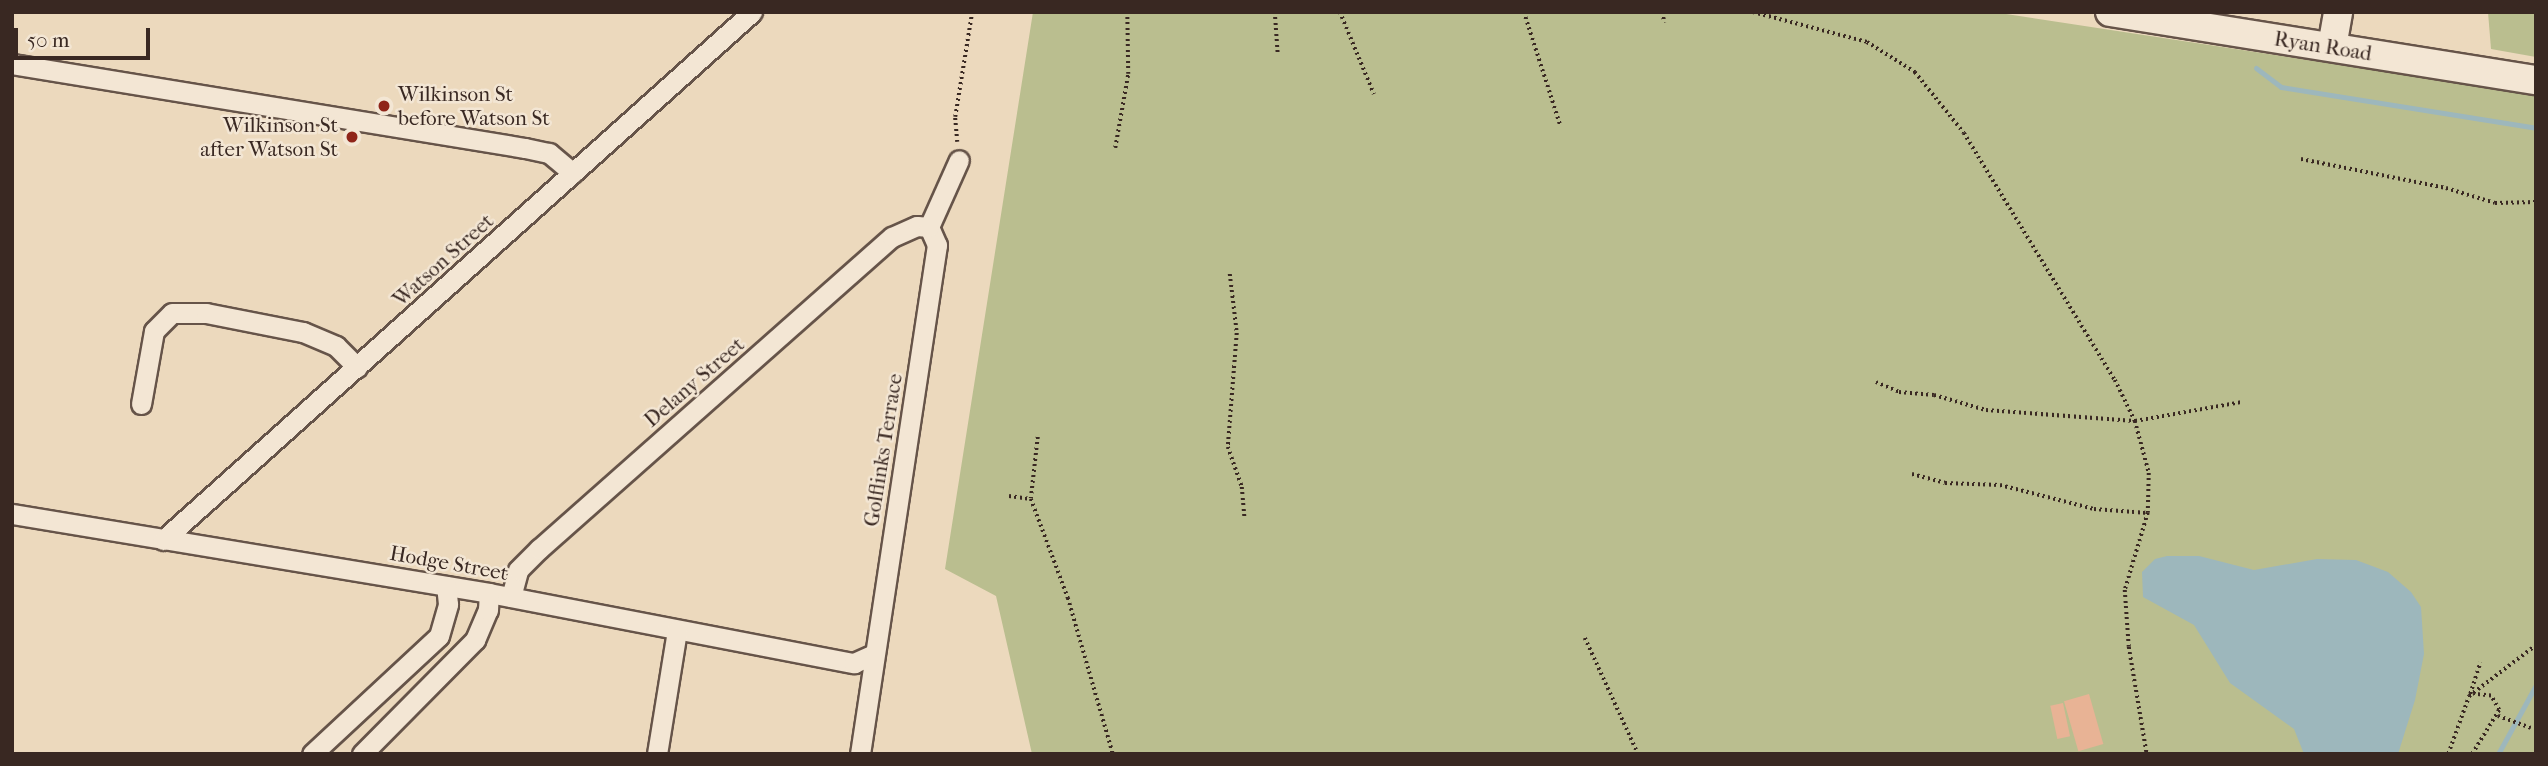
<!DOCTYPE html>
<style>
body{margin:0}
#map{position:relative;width:2548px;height:766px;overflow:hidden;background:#ecd9bd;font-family:"IM FELL French Canon",serif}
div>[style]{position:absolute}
.green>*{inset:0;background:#babe8f}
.water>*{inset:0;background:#9db7bc}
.stream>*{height:5px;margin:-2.5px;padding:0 2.5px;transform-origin:2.5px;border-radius:2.5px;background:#9db7bc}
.building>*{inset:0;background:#e8b395;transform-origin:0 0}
.path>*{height:3.5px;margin-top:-1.75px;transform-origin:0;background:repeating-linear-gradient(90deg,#392822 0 2px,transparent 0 5.5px)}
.roads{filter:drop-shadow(2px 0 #665449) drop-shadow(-2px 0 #665449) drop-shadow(0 2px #665449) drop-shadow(0 -2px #665449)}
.street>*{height:19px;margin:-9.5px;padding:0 9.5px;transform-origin:9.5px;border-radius:9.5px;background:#f3e6d4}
.secondary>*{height:28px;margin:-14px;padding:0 14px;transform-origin:14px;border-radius:14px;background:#f3e6d4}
.dots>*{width:19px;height:19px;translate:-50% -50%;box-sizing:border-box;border:4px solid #f3e6d4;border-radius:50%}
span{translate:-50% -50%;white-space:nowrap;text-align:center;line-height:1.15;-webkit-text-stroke:5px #f3e6d4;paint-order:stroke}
.street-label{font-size:21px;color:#392822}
.poi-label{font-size:21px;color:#392822}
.left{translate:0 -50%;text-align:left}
.right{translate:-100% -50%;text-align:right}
.frame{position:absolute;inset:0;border:14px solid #392822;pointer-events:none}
.scale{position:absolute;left:14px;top:28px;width:136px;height:32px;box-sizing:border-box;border:4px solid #392822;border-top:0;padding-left:9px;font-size:21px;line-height:24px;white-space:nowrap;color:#392822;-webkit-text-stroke:5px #f3e6d4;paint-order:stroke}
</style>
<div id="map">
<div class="green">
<i style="clip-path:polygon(1033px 12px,1993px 12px,2536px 95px,2536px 754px,1032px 754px,996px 596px,945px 569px)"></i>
<i style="clip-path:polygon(2488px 12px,2536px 12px,2536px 57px,2491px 49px)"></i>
</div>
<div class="water">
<i style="clip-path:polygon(2167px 556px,2199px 556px,2254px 570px,2317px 559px,2356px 560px,2388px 572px,2411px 592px,2421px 607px,2424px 654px,2415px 700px,2398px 754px,2304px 754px,2294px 729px,2230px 683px,2194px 625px,2143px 597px,2142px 572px,2155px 559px)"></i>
</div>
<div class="stream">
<i style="left:2256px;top:68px;width:31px;rotate:37deg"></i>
<i style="left:2281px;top:87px;width:258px;rotate:9.1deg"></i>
<i style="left:2498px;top:754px;width:79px;rotate:-61.2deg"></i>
</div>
<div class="building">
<i style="left:2089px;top:694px;width:52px;height:26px;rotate:74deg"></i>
<i style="left:2063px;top:703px;width:34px;height:13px;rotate:78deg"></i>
</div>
<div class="path">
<i style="left:1275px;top:12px;width:43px;rotate:86deg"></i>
<i style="left:1340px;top:12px;width:89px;rotate:67.5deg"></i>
<i style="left:1524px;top:12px;width:118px;rotate:72.2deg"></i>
<i style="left:1662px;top:12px;width:11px;rotate:75deg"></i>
<i style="left:1753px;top:12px;width:118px;rotate:14.7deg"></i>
<i style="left:1867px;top:42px;width:57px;rotate:32deg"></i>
<i style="left:1915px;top:72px;width:78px;rotate:51.2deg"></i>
<i style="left:1964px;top:133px;width:289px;rotate:58.6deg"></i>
<i style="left:2115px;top:380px;width:46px;rotate:64deg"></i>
<i style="left:2135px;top:421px;width:54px;rotate:74.9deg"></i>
<i style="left:2149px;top:473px;width:40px;rotate:91.4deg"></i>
<i style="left:2148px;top:513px;width:80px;rotate:106.6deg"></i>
<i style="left:2125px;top:590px;width:57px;rotate:86deg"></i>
<i style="left:2129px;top:647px;width:109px;rotate:80.5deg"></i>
<i style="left:957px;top:142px;width:25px;rotate:-95deg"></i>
<i style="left:955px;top:117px;width:106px;rotate:-80.8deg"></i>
<i style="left:1115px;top:148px;width:75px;rotate:-80deg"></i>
<i style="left:1128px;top:74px;width:62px;rotate:-90.9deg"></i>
<i style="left:2301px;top:159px;width:148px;rotate:11.3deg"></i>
<i style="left:2446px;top:188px;width:51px;rotate:17deg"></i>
<i style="left:2495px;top:203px;width:41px;rotate:-1.4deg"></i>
<i style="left:1230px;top:274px;width:59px;rotate:83.2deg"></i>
<i style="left:1237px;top:333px;width:114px;rotate:94.5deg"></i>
<i style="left:1228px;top:447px;width:42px;rotate:70.7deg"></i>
<i style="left:1242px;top:487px;width:32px;rotate:85deg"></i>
<i style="left:1876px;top:382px;width:25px;rotate:23deg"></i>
<i style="left:1899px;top:392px;width:35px;rotate:5deg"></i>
<i style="left:1934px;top:395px;width:54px;rotate:16.1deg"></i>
<i style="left:1986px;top:410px;width:149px;rotate:4.2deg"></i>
<i style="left:2135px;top:421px;width:109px;rotate:-10.1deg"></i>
<i style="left:1038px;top:437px;width:62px;rotate:96.4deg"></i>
<i style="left:1031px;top:499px;width:106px;rotate:69.5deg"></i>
<i style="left:1068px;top:598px;width:162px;rotate:73.9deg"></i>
<i style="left:1912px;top:474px;width:34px;rotate:15deg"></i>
<i style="left:1945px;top:483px;width:55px;rotate:2.1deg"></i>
<i style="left:2000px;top:485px;width:97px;rotate:14.3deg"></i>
<i style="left:2094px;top:509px;width:54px;rotate:4.2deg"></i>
<i style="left:1009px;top:496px;width:22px;rotate:8deg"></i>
<i style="left:1585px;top:638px;width:128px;rotate:65.4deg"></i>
<i style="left:2470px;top:694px;width:33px;rotate:-72deg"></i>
<i style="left:2498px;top:716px;width:35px;rotate:20deg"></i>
<i style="left:2448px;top:754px;width:62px;rotate:-70.1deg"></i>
<i style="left:2469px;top:696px;width:84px;rotate:-37.3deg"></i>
<i style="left:2472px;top:754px;width:52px;rotate:-58.5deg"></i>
<i style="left:2499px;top:710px;width:16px;rotate:-120deg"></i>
<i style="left:2491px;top:696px;width:18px;rotate:-174deg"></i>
</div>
<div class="roads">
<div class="street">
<i style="left:12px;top:64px;width:520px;rotate:9.3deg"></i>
<i style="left:525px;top:148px;width:25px;rotate:12deg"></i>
<i style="left:549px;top:153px;width:31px;rotate:40deg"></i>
<i style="left:141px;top:404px;width:74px;rotate:-79.9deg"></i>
<i style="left:154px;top:331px;width:25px;rotate:-45deg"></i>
<i style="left:172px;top:313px;width:34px"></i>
<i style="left:206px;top:313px;width:99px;rotate:11.1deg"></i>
<i style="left:303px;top:332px;width:36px;rotate:23deg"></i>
<i style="left:336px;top:346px;width:30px;rotate:45deg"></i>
<i style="left:12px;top:514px;width:483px;rotate:9.4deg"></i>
<i style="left:489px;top:593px;width:372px;rotate:10.9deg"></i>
<i style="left:854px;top:663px;width:22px;rotate:-24deg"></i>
<i style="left:163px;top:540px;width:791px;rotate:-41.87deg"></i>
<i style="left:511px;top:597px;width:28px;rotate:-75deg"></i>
<i style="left:518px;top:570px;width:30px;rotate:-45deg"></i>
<i style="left:539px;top:549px;width:471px;rotate:-41.5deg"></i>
<i style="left:892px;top:237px;width:27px;rotate:-24deg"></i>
<i style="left:917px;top:226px;width:12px;rotate:5deg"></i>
<i style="left:312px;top:754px;width:173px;rotate:-42.9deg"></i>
<i style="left:439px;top:636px;width:33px;rotate:-74deg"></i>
<i style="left:448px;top:604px;width:18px;rotate:-96deg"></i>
<i style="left:362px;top:754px;width:161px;rotate:-45.3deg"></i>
<i style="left:475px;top:640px;width:33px;rotate:-67deg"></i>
<i style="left:488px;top:610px;width:17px;rotate:-87deg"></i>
<i style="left:657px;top:754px;width:125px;rotate:-80.8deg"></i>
<i style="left:860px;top:754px;width:515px;rotate:-81.4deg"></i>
<i style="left:937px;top:245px;width:20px;rotate:-114deg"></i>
<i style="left:929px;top:227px;width:73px;rotate:-65.9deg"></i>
</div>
<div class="secondary">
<i style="left:2110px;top:12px;width:431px;rotate:9.1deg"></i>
<i style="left:2332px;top:47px;width:36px;rotate:-80deg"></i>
</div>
</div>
<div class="dots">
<i style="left:384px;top:106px;background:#8f2418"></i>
<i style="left:352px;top:137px;background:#8f2418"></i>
</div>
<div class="street-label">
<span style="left:2323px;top:46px;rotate:9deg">Ryan Road</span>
<span style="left:443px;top:260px;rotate:-42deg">Watson Street</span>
<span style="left:694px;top:382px;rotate:-41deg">Delany Street</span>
<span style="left:883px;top:450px;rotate:-81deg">Golflinks Terrace</span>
<span style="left:449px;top:563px;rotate:10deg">Hodge Street</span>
</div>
<div class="poi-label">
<span class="left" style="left:398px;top:106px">Wilkinson St<br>before Watson St</span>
<span class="right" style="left:338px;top:137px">Wilkinson St<br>after Watson St</span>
</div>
<div class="frame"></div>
<div class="scale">50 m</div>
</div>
